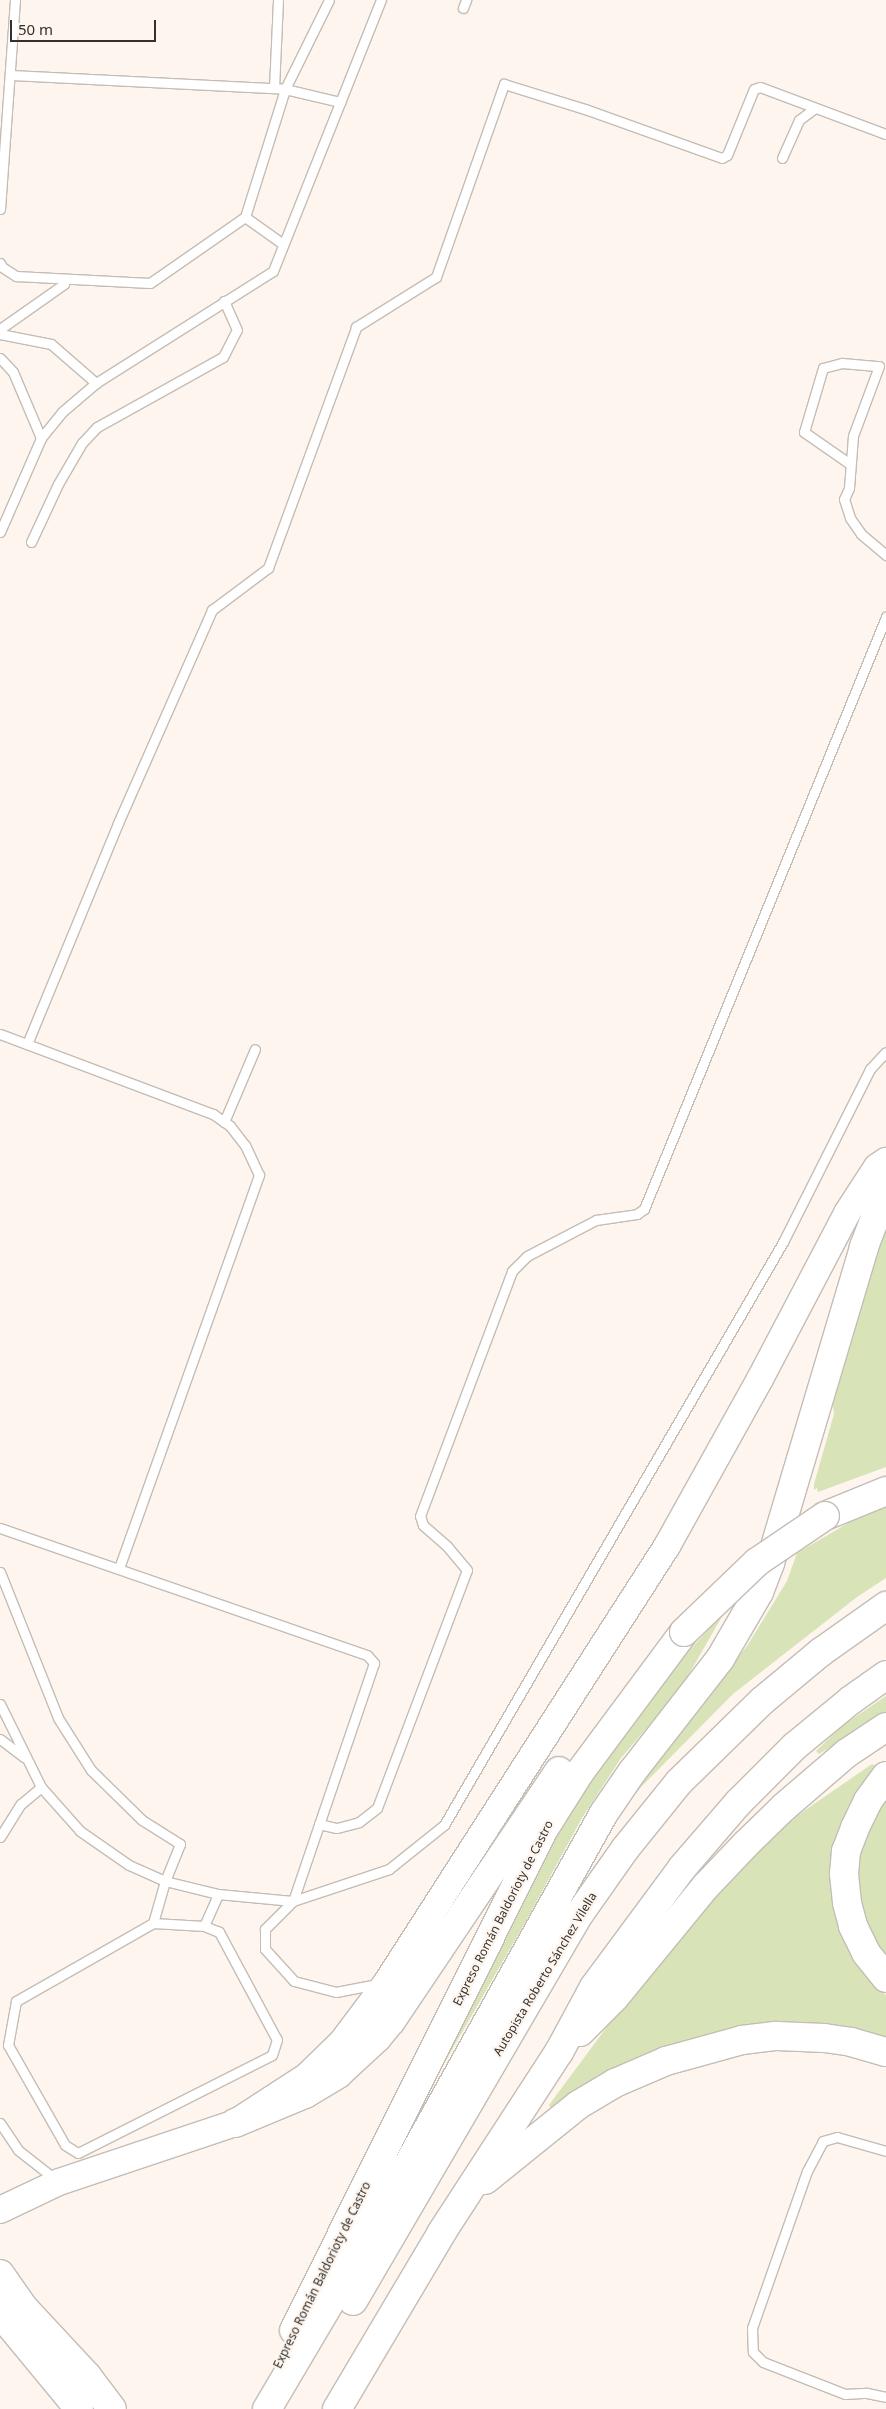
<!DOCTYPE html>
<meta charset="utf-8">
<style>
body{margin:0}
#map{position:relative;width:886px;height:2409px;overflow:hidden;background:#fdf5ee;font-family:"Noto Sans",sans-serif}
div>[style]{position:absolute}
.green>*{inset:0;background:#d8e4b7}
.roads{filter:drop-shadow(1px 0 #c4bdb6) drop-shadow(-1px 0 #c4bdb6) drop-shadow(0 1px #c4bdb6) drop-shadow(0 -1px #c4bdb6)}
.lane>*{height:9px;margin:-4.5px;padding:0 4.5px;transform-origin:4.5px;border-radius:4.5px;background:#fff}
.primary>*{height:26px;margin:-13px;padding:0 13px;transform-origin:13px;border-radius:13px;background:#fff}
.highway>*{height:28px;margin:-14px;padding:0 14px;transform-origin:14px;border-radius:14px;background:#fff}
.bridges{filter:drop-shadow(1px 0 #c4bdb6) drop-shadow(-1px 0 #c4bdb6) drop-shadow(0 1px #c4bdb6) drop-shadow(0 -1px #c4bdb6)}
.highway-bridge>*{height:28px;margin:-14px;padding:0 14px;transform-origin:14px;border-radius:14px;background:#fff}
span{translate:-50% -50%;white-space:nowrap;text-align:center;line-height:1.15;-webkit-text-stroke:4.5px #fdf5ee;paint-order:stroke}
.street-label{font-size:12px;color:#33302e}
.scale{position:absolute;left:10px;top:20px;width:146px;height:22px;box-sizing:border-box;border:2px solid #33302e;border-top:0;padding-left:6px;font-size:15px;line-height:18px;white-space:nowrap;color:#33302e;-webkit-text-stroke:4px #fdf5ee;paint-order:stroke}
</style>
<div id="map">
<div class="green">
<i style="clip-path:polygon(886px 1216px,886px 1467px,818px 1492px,817px 1488px,814px 1490px,814px 1484px,834px 1414px,832px 1398px)"></i>
<i style="clip-path:polygon(886px 1507px,886px 1578px,857px 1597px,733px 1694px,642px 1786px,614px 1820px,642px 1775px,747px 1646px,787px 1581px,797px 1553px,850px 1522px)"></i>
<i style="clip-path:polygon(724px 1613px,681px 1688px,621px 1758px,582px 1818px,527px 1919px,441px 2069px,439px 2068px,366px 2219px,366px 2213px,393px 2158px,409px 2113px,530px 1874px,567px 1811px,600px 1764px,683px 1657px)"></i>
<i style="clip-path:polygon(886px 1696px,886px 1713px,819px 1754px,816px 1751px,842px 1726px)"></i>
<i style="clip-path:polygon(872px 1764px,876px 1766px,878px 1770px,833px 1855px,830px 1888px,837px 1920px,852px 1958px,871px 1982px,886px 1995px,886px 2041px,861px 2032px,818px 2024px,777px 2023px,743px 2027px,708px 2034px,664px 2049px,561px 2106px,550px 2107px,549px 2105px,638px 1985px,733px 1876px,770px 1839px,801px 1813px)"></i>
<i style="clip-path:polygon(886px 1787px,886px 1966px,857px 1909px,854px 1849px)"></i>
</div>
<div class="roads">
<div class="lane">
<i style="left:463px;top:8px;width:9px;rotate:-69deg"></i>
<i style="left:11px;top:75px;width:274px;rotate:2.9deg"></i>
<i style="left:285px;top:89px;width:57px;rotate:13.3deg"></i>
<i style="left:274px;top:88px;width:88px;rotate:-87.4deg"></i>
<i style="left:782px;top:158px;width:42px;rotate:-65.9deg"></i>
<i style="left:799px;top:120px;width:20px;rotate:-37deg"></i>
<i style="left:0;top:209px;width:210px;rotate:-85.9deg"></i>
<i style="left:245px;top:217px;width:47px;rotate:35.4deg"></i>
<i style="left:0;top:263px;width:4px;rotate:63deg"></i>
<i style="left:2px;top:267px;width:17px;rotate:33deg"></i>
<i style="left:16px;top:276px;width:134px;rotate:3deg"></i>
<i style="left:150px;top:283px;width:116px;rotate:-34.8deg"></i>
<i style="left:245px;top:217px;width:134px;rotate:-72.6deg"></i>
<i style="left:285px;top:89px;width:99px;rotate:-63.7deg"></i>
<i style="left:0;top:329px;width:78px;rotate:-35.1deg"></i>
<i style="left:64px;top:284px;width:5px;rotate:-79deg"></i>
<i style="left:0;top:334px;width:52px;rotate:11.1deg"></i>
<i style="left:51px;top:344px;width:60px;rotate:40.9deg"></i>
<i style="left:0;top:358px;width:19px;rotate:47deg"></i>
<i style="left:13px;top:372px;width:72px;rotate:67deg"></i>
<i style="left:850px;top:464px;width:56px;rotate:-145.2deg"></i>
<i style="left:804px;top:432px;width:67px;rotate:-73.5deg"></i>
<i style="left:823px;top:368px;width:20px;rotate:-15deg"></i>
<i style="left:842px;top:363px;width:37px;rotate:5deg"></i>
<i style="left:879px;top:366px;width:75px;rotate:110.4deg"></i>
<i style="left:853px;top:436px;width:52px;rotate:94.4deg"></i>
<i style="left:849px;top:488px;width:12px;rotate:114deg"></i>
<i style="left:844px;top:499px;width:20px;rotate:72deg"></i>
<i style="left:850px;top:518px;width:19px;rotate:55deg"></i>
<i style="left:861px;top:534px;width:33px;rotate:40deg"></i>
<i style="left:0;top:532px;width:103px;rotate:-66.4deg"></i>
<i style="left:41px;top:438px;width:33px;rotate:-51deg"></i>
<i style="left:62px;top:412px;width:45px;rotate:-40.5deg"></i>
<i style="left:96px;top:383px;width:209px;rotate:-32.3deg"></i>
<i style="left:273px;top:271px;width:292px;rotate:-68.3deg"></i>
<i style="left:31px;top:542px;width:64px;rotate:-65deg"></i>
<i style="left:58px;top:484px;width:48px;rotate:-59.7deg"></i>
<i style="left:82px;top:443px;width:22px;rotate:-47deg"></i>
<i style="left:97px;top:427px;width:144px;rotate:-29.1deg"></i>
<i style="left:223px;top:357px;width:30px;rotate:-63deg"></i>
<i style="left:237px;top:330px;width:32px;rotate:-114deg"></i>
<i style="left:0;top:1034px;width:228px;rotate:20.6deg"></i>
<i style="left:213px;top:1114px;width:21px;rotate:35deg"></i>
<i style="left:230px;top:1126px;width:24px;rotate:52deg"></i>
<i style="left:245px;top:1145px;width:33px;rotate:65deg"></i>
<i style="left:259px;top:1175px;width:418px;rotate:109.6deg"></i>
<i style="left:27px;top:1044px;width:239px;rotate:-67.6deg"></i>
<i style="left:118px;top:823px;width:233px;rotate:-66.2deg"></i>
<i style="left:212px;top:610px;width:70px;rotate:-36.9deg"></i>
<i style="left:268px;top:568px;width:257px;rotate:-69.9deg"></i>
<i style="left:356px;top:327px;width:94px;rotate:-32deg"></i>
<i style="left:436px;top:277px;width:205px;rotate:-70.6deg"></i>
<i style="left:504px;top:84px;width:85px;rotate:17.2deg"></i>
<i style="left:585px;top:109px;width:145px;rotate:19.7deg"></i>
<i style="left:722px;top:158px;width:6px;rotate:-31deg"></i>
<i style="left:727px;top:155px;width:71px;rotate:-67.8deg"></i>
<i style="left:754px;top:89px;width:6px;rotate:-18deg"></i>
<i style="left:760px;top:87px;width:134px;rotate:20.5deg"></i>
<i style="left:224px;top:1122px;width:79px;rotate:-67deg"></i>
<i style="left:0;top:1528px;width:388px;rotate:19.1deg"></i>
<i style="left:367px;top:1655px;width:11px;rotate:49deg"></i>
<i style="left:374px;top:1663px;width:251px;rotate:108.8deg"></i>
<i style="left:293px;top:1901px;width:40px;rotate:135deg"></i>
<i style="left:265px;top:1929px;width:20px;rotate:90deg"></i>
<i style="left:265px;top:1949px;width:43px;rotate:47.8deg"></i>
<i style="left:294px;top:1981px;width:43px;rotate:14.7deg"></i>
<i style="left:336px;top:1992px;width:42px;rotate:-11deg"></i>
<i style="left:0;top:1572px;width:157px;rotate:68.3deg"></i>
<i style="left:58px;top:1718px;width:62px;rotate:57.6deg"></i>
<i style="left:91px;top:1770px;width:71px;rotate:44.4deg"></i>
<i style="left:142px;top:1820px;width:45px;rotate:32.3deg"></i>
<i style="left:180px;top:1844px;width:40px;rotate:112deg"></i>
<i style="left:165px;top:1881px;width:44px;rotate:105.9deg"></i>
<i style="left:153px;top:1923px;width:158px;rotate:150.3deg"></i>
<i style="left:16px;top:2001px;width:45px;rotate:100.3deg"></i>
<i style="left:8px;top:2045px;width:115px;rotate:60.3deg"></i>
<i style="left:65px;top:2145px;width:15px;rotate:32deg"></i>
<i style="left:78px;top:2153px;width:217px;rotate:-26.8deg"></i>
<i style="left:272px;top:2055px;width:16px;rotate:-72deg"></i>
<i style="left:277px;top:2040px;width:123px;rotate:-118.2deg"></i>
<i style="left:219px;top:1932px;width:16px;rotate:-158deg"></i>
<i style="left:204px;top:1926px;width:51px;rotate:-176.6deg"></i>
<i style="left:0;top:1704px;width:93px;rotate:63.7deg"></i>
<i style="left:41px;top:1787px;width:59px;rotate:48.4deg"></i>
<i style="left:80px;top:1831px;width:60px;rotate:34.8deg"></i>
<i style="left:129px;top:1865px;width:39px;rotate:24deg"></i>
<i style="left:165px;top:1881px;width:55px;rotate:13.8deg"></i>
<i style="left:218px;top:1894px;width:75px;rotate:5.3deg"></i>
<i style="left:293px;top:1901px;width:101px;rotate:-18.4deg"></i>
<i style="left:389px;top:1869px;width:70px;rotate:-38.7deg"></i>
<i style="left:444px;top:1825px;width:674px;rotate:-59.82deg"></i>
<i style="left:783px;top:1242px;width:194px;rotate:-63.3deg"></i>
<i style="left:870px;top:1069px;width:23px;rotate:-47deg"></i>
<i style="left:0;top:1739px;width:30px;rotate:37deg"></i>
<i style="left:319px;top:1824px;width:18px;rotate:13deg"></i>
<i style="left:337px;top:1828px;width:23px;rotate:-15deg"></i>
<i style="left:359px;top:1822px;width:23px;rotate:-38deg"></i>
<i style="left:377px;top:1808px;width:254px;rotate:-69.3deg"></i>
<i style="left:467px;top:1570px;width:31px;rotate:-130deg"></i>
<i style="left:447px;top:1546px;width:32px;rotate:-139deg"></i>
<i style="left:423px;top:1525px;width:9px;rotate:-108deg"></i>
<i style="left:420px;top:1516px;width:262px;rotate:-69.4deg"></i>
<i style="left:512px;top:1271px;width:21px;rotate:-45deg"></i>
<i style="left:527px;top:1256px;width:78px;rotate:-27.6deg"></i>
<i style="left:596px;top:1220px;width:41px;rotate:-8.3deg"></i>
<i style="left:637px;top:1214px;width:9px;rotate:-36deg"></i>
<i style="left:644px;top:1209px;width:640px;rotate:-67.77deg"></i>
<i style="left:0;top:1837px;width:39px;rotate:-58deg"></i>
<i style="left:21px;top:1804px;width:26px;rotate:-40deg"></i>
<i style="left:204px;top:1926px;width:35px;rotate:-66deg"></i>
<i style="left:0;top:2123px;width:32px;rotate:56deg"></i>
<i style="left:18px;top:2150px;width:47px;rotate:38.1deg"></i>
<i style="left:886px;top:2151px;width:51px;rotate:-164.1deg"></i>
<i style="left:837px;top:2137px;width:15px;rotate:164deg"></i>
<i style="left:823px;top:2141px;width:34px;rotate:118deg"></i>
<i style="left:807px;top:2171px;width:166px;rotate:109.3deg"></i>
<i style="left:752px;top:2328px;width:24px;rotate:88deg"></i>
<i style="left:753px;top:2352px;width:14px;rotate:45deg"></i>
<i style="left:763px;top:2362px;width:88px;rotate:21.3deg"></i>
<i style="left:845px;top:2394px;width:22px;rotate:-3deg"></i>
<i style="left:867px;top:2393px;width:19px;rotate:12deg"></i>
</div>
<div class="primary">
<i style="left:0;top:2210px;width:65px;rotate:-25.4deg"></i>
<i style="left:59px;top:2182px;width:186px;rotate:-18.5deg"></i>
<i style="left:235px;top:2123px;width:86px;rotate:-33.1deg"></i>
<i style="left:307px;top:2076px;width:49px;rotate:-44.2deg"></i>
<i style="left:342px;top:2042px;width:75px;rotate:-53.1deg"></i>
<i style="left:387px;top:1982px;width:518px;rotate:-57.29deg"></i>
<i style="left:667px;top:1546px;width:191px;rotate:-60.9deg"></i>
<i style="left:760px;top:1379px;width:187px;rotate:-62.3deg"></i>
<i style="left:847px;top:1213px;width:55px;rotate:-56.9deg"></i>
<i style="left:877px;top:1167px;width:11px;rotate:-34deg"></i>
</div>
<div class="highway">
<i style="left:825px;top:1516px;width:66px;rotate:-22.3deg"></i>
<i style="left:886px;top:1776px;width:31px;rotate:126deg"></i>
<i style="left:868px;top:1801px;width:30px;rotate:116deg"></i>
<i style="left:855px;top:1828px;width:25px;rotate:111deg"></i>
<i style="left:846px;top:1851px;width:23px;rotate:95deg"></i>
<i style="left:844px;top:1874px;width:29px;rotate:84deg"></i>
<i style="left:847px;top:1903px;width:24px;rotate:75deg"></i>
<i style="left:853px;top:1926px;width:30px;rotate:64deg"></i>
<i style="left:866px;top:1953px;width:32px;rotate:51deg"></i>
<i style="left:580px;top:2032px;width:49px;rotate:-45deg"></i>
<i style="left:615px;top:1997px;width:144px;rotate:-50.7deg"></i>
<i style="left:706px;top:1886px;width:59px;rotate:-46.4deg"></i>
<i style="left:747px;top:1843px;width:52px;rotate:-44.2deg"></i>
<i style="left:784px;top:1807px;width:83px;rotate:-40.6deg"></i>
<i style="left:847px;top:1753px;width:47px;rotate:-33.7deg"></i>
<i style="left:235px;top:2123px;width:76px;rotate:-22.5deg"></i>
<i style="left:305px;top:2094px;width:39px;rotate:-31deg"></i>
<i style="left:338px;top:2074px;width:53px;rotate:-42.7deg"></i>
<i style="left:377px;top:2038px;width:22px;rotate:-51deg"></i>
<i style="left:391px;top:2021px;width:301px;rotate:-56.1deg"></i>
<i style="left:485px;top:2180px;width:119px;rotate:-38.9deg"></i>
<i style="left:578px;top:2105px;width:43px;rotate:-30.7deg"></i>
<i style="left:615px;top:2083px;width:56px;rotate:-23.3deg"></i>
<i style="left:666px;top:2061px;width:79px;rotate:-15.4deg"></i>
<i style="left:742px;top:2040px;width:35px;rotate:-7deg"></i>
<i style="left:777px;top:2036px;width:47px;rotate:2.4deg"></i>
<i style="left:824px;top:2038px;width:27px;rotate:8deg"></i>
<i style="left:851px;top:2042px;width:36px;rotate:16deg"></i>
<i style="left:0;top:2274px;width:39px;rotate:55deg"></i>
<i style="left:22px;top:2306px;width:96px;rotate:47.1deg"></i>
<i style="left:87px;top:2376px;width:41px;rotate:52.9deg"></i>
<i style="left:353px;top:2301px;width:450px;rotate:-59.7deg"></i>
<i style="left:580px;top:1913px;width:78px;rotate:-54.9deg"></i>
<i style="left:625px;top:1849px;width:86px;rotate:-51.1deg"></i>
<i style="left:679px;top:1782px;width:116px;rotate:-44.3deg"></i>
<i style="left:762px;top:1701px;width:77px;rotate:-39.7deg"></i>
<i style="left:821px;top:1652px;width:80px;rotate:-35.3deg"></i>
<i style="left:0;top:2313px;width:124px;rotate:50.5deg"></i>
<i style="left:294px;top:2330px;width:560px;rotate:-63.48deg"></i>
<i style="left:544px;top:1829px;width:67px;rotate:-57.7deg"></i>
<i style="left:580px;top:1772px;width:174px;rotate:-53.4deg"></i>
<i style="left:267px;top:2409px;width:167px;rotate:-59.4deg"></i>
<i style="left:352px;top:2265px;width:518px;rotate:-60.86deg"></i>
<i style="left:604px;top:1813px;width:50px;rotate:-55.7deg"></i>
<i style="left:632px;top:1772px;width:143px;rotate:-52.1deg"></i>
<i style="left:720px;top:1659px;width:78px;rotate:-59.8deg"></i>
<i style="left:759px;top:1592px;width:31px;rotate:-69deg"></i>
<i style="left:770px;top:1563px;width:330px;rotate:-73.4deg"></i>
<i style="left:864px;top:1247px;width:62px;rotate:-69.2deg"></i>
<i style="left:337px;top:2409px;width:206px;rotate:-59.3deg"></i>
<i style="left:442px;top:2232px;width:215px;rotate:-57deg"></i>
<i style="left:559px;top:2052px;width:74px;rotate:-61.7deg"></i>
<i style="left:594px;top:1987px;width:148px;rotate:-53.5deg"></i>
<i style="left:682px;top:1868px;width:86px;rotate:-49.3deg"></i>
<i style="left:738px;top:1803px;width:81px;rotate:-45deg"></i>
<i style="left:795px;top:1746px;width:72px;rotate:-39.4deg"></i>
<i style="left:851px;top:1700px;width:43px;rotate:-35.5deg"></i>
</div>
</div>
<div class="bridges">
<div class="highway-bridge">
<i style="left:684px;top:1632px;width:101px;rotate:-43.8deg"></i>
<i style="left:757px;top:1562px;width:82px;rotate:-34.1deg"></i>
</div>
</div>
<div class="street-label">
<span style="left:503px;top:1913px;rotate:-63deg">Expreso Román Baldorioty de Castro</span>
<span style="left:545px;top:1974px;rotate:-59deg">Autopista Roberto Sánchez Vilella</span>
<span style="left:322px;top:2275px;rotate:-64deg">Expreso Román Baldorioty de Castro</span>
</div>
<div class="scale">50 m</div>
</div>
